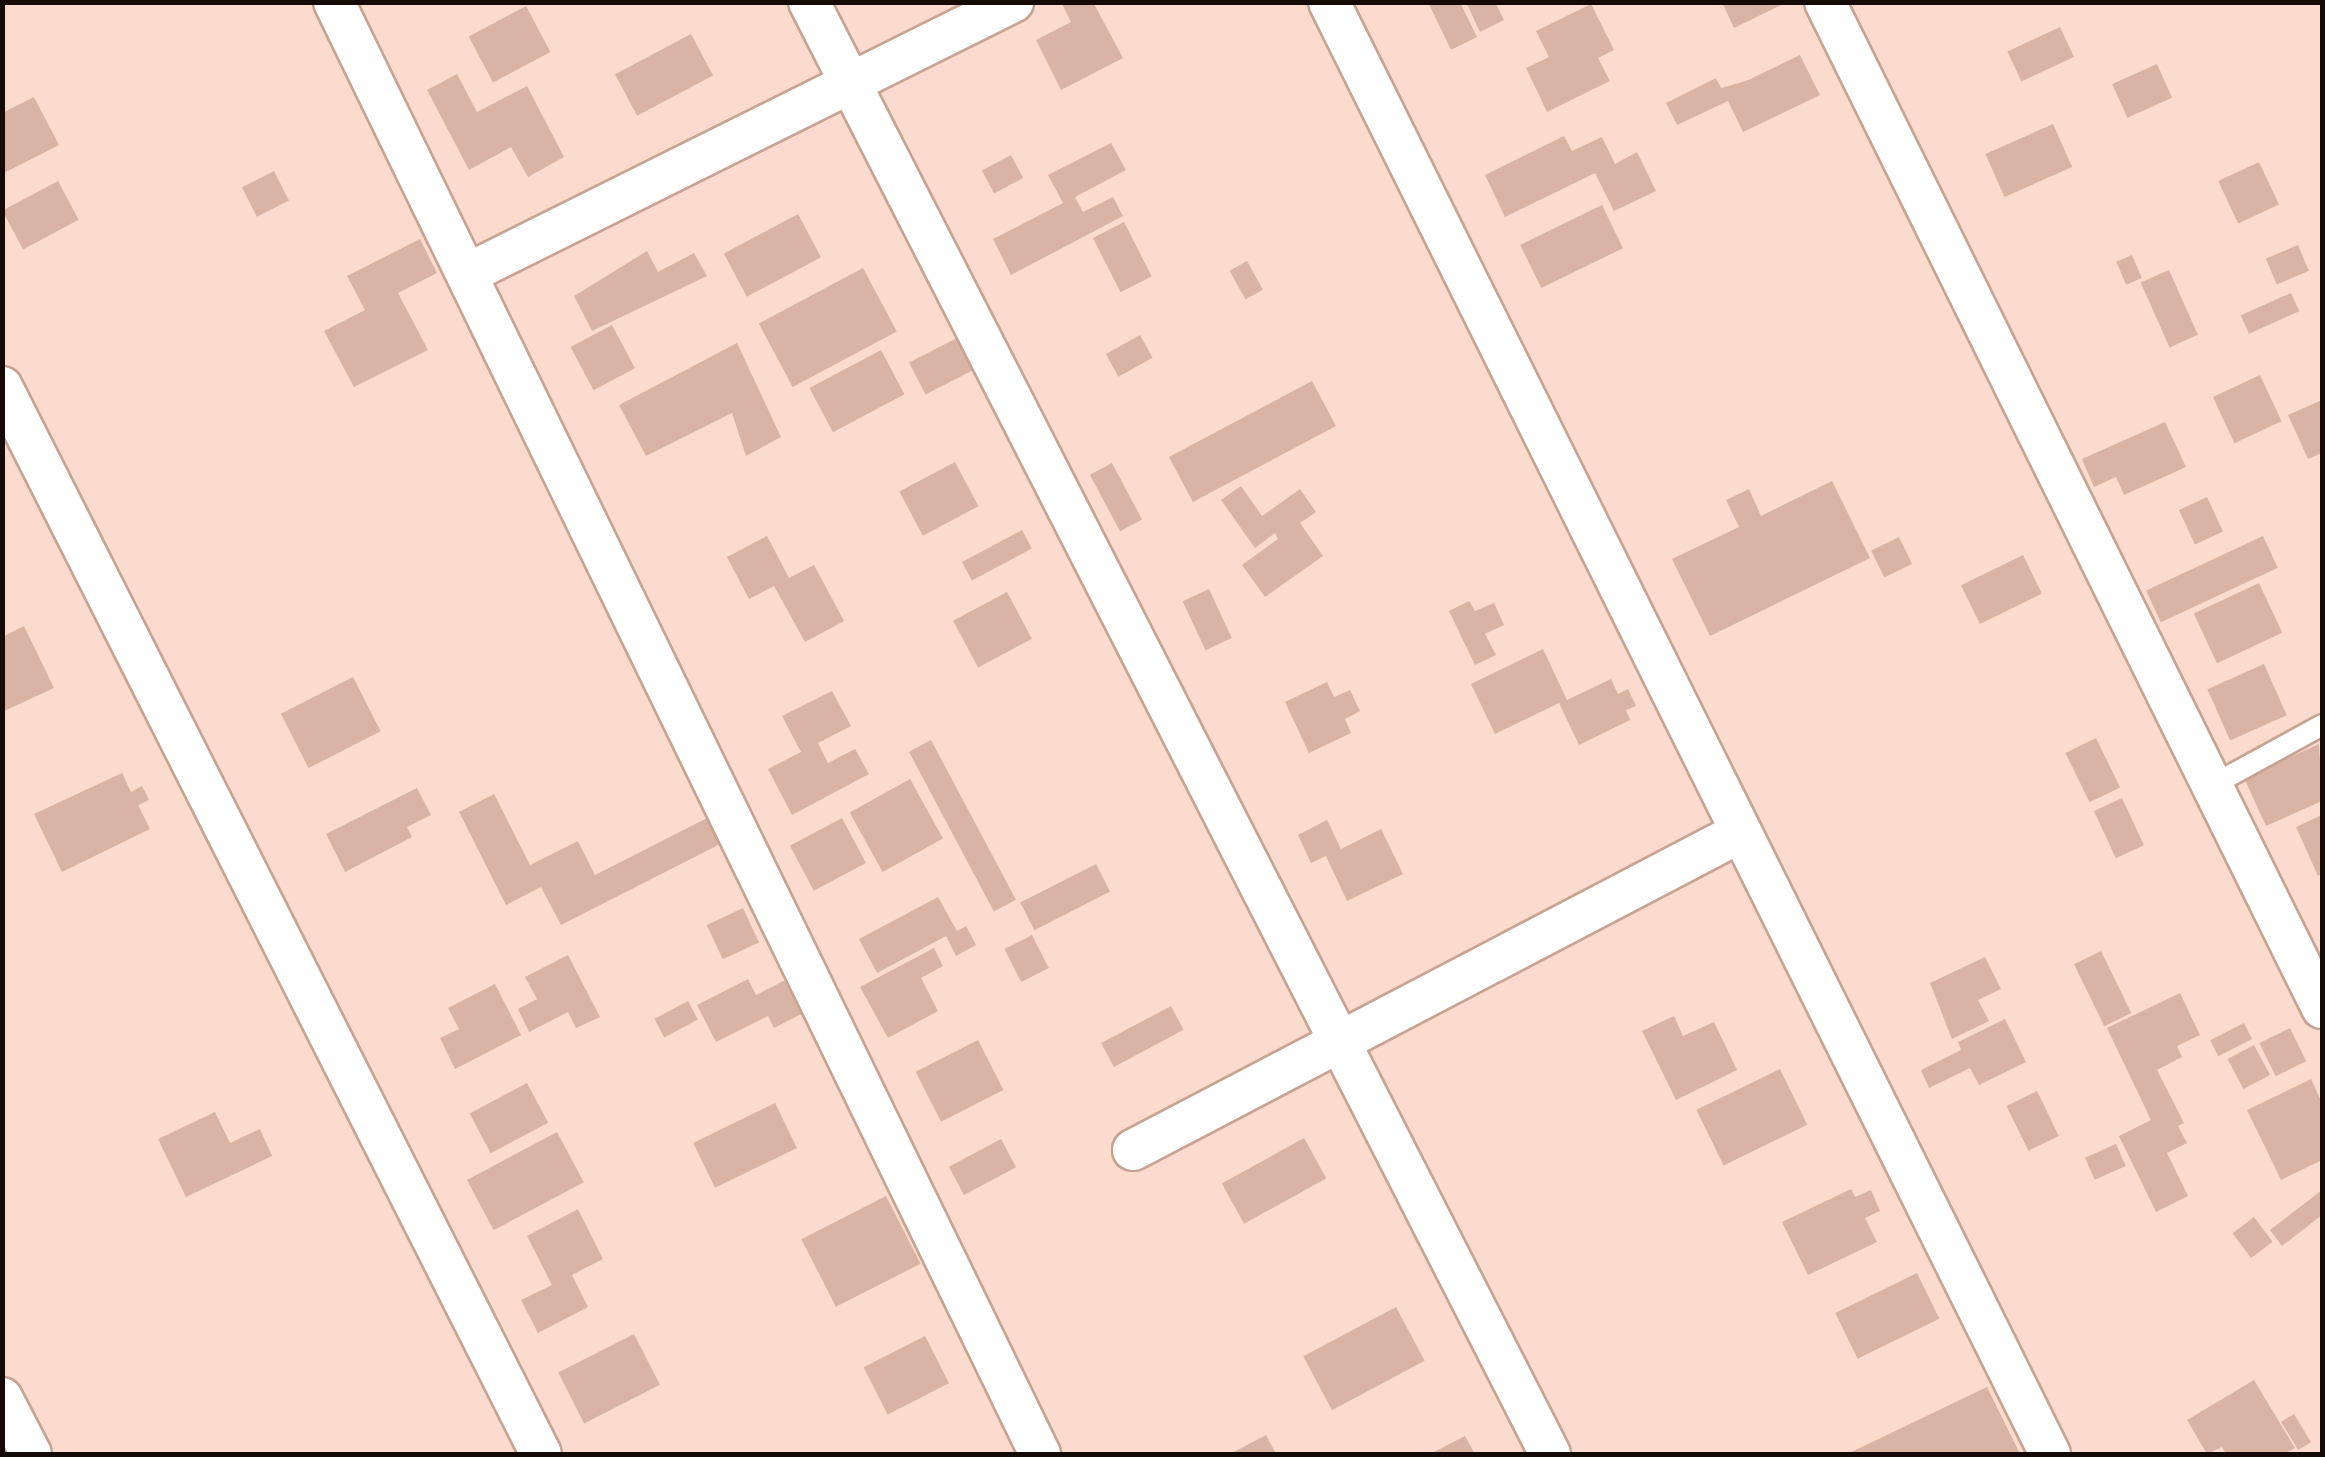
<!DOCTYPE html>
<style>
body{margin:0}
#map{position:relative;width:2325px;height:1457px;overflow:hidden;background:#fadbce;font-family:Spectral,serif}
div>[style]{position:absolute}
.building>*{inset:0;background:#d9b4a4;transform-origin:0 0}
.roads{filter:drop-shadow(2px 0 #c7a393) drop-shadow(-2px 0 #c7a393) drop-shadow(0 2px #c7a393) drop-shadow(0 -2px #c7a393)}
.service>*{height:20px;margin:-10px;padding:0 10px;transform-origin:10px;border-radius:10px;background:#fff}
.minor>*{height:40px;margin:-20px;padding:0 20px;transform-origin:20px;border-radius:20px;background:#fff}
span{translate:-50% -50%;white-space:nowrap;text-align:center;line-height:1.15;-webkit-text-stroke:10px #fadbce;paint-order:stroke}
.frame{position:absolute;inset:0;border:5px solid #160a06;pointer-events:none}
</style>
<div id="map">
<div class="building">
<i style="clip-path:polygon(1061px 2px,1093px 2px,1123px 58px,1061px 90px,1036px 40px,1071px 22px)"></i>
<i style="clip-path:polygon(1428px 2px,1460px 2px,1477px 37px,1451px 50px)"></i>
<i style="clip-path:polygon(1466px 2px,1495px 2px,1504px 20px,1480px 32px)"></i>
<i style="clip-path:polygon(1722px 2px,1787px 2px,1734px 28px)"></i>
<i style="clip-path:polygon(1591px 4px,1614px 50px,1598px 58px,1610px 81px,1547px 112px,1526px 68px,1549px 57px,1536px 31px)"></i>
<i style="left:526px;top:6px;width:52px;height:65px;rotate:62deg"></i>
<i style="left:2060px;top:27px;width:33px;height:58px;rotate:65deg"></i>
<i style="left:691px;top:34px;width:47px;height:86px;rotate:62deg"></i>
<i style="clip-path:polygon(1800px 55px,1820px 95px,1743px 132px,1728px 101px,1677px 125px,1666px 103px,1716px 78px,1721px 88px,1746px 81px)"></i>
<i style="left:2157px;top:64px;width:37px;height:49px;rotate:66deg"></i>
<i style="clip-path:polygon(457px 74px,477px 112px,527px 86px,564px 157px,528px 177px,511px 147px,469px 170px,427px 90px)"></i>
<i style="clip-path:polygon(34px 97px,59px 145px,2px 174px,2px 113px)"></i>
<i style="left:2053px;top:124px;width:47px;height:74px;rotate:66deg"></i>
<i style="clip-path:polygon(1564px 136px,1572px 151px,1602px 137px,1615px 164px,1637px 152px,1656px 191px,1614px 211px,1595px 173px,1505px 217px,1485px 175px)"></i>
<i style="clip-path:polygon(1111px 143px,1126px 170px,1075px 197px,1083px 212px,1113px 197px,1123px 216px,1011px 275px,993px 239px,1063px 203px,1048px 175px)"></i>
<i style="left:1011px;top:155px;width:26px;height:33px;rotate:62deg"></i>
<i style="left:2259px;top:162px;width:47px;height:45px;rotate:65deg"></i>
<i style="left:274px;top:171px;width:33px;height:36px;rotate:63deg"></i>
<i style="left:58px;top:181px;width:44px;height:63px;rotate:62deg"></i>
<i style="left:1602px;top:205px;width:48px;height:91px;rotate:64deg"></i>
<i style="left:798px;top:214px;width:49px;height:84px;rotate:62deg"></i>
<i style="left:1124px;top:222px;width:61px;height:35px;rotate:63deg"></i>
<i style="clip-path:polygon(420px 239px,437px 273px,398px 293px,428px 350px,354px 387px,324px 331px,365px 310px,347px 276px)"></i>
<i style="left:2298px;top:245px;width:28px;height:35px;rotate:67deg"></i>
<i style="clip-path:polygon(647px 251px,658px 272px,694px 253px,707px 276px,592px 331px,574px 296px)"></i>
<i style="left:2132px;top:255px;width:25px;height:17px;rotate:67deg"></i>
<i style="left:1247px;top:261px;width:33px;height:20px;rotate:61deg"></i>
<i style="left:863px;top:268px;width:72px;height:118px;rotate:62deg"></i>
<i style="left:2169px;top:270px;width:71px;height:31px;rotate:66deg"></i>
<i style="left:2291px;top:293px;width:20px;height:55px;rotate:66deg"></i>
<i style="left:612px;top:325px;width:49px;height:47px;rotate:62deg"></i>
<i style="left:1140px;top:335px;width:26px;height:39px;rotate:61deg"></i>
<i style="left:959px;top:337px;width:36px;height:56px;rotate:63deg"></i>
<i style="clip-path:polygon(737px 343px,781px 437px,746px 456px,732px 413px,646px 456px,619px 405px)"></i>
<i style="left:881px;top:350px;width:50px;height:81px;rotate:62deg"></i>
<i style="left:2260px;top:375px;width:51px;height:52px;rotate:65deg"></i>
<i style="left:1312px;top:381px;width:51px;height:162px;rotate:62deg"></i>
<i style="clip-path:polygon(2322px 400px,2322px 453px,2308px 459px,2288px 415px)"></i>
<i style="clip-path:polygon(2165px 422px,2186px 467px,2124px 495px,2116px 477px,2094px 487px,2082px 459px)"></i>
<i style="left:955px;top:462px;width:50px;height:63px;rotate:62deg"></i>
<i style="left:1112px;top:463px;width:64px;height:25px;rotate:62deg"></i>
<i style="clip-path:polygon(1832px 481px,1870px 558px,1710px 636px,1672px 559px,1739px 527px,1726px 500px,1749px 489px,1761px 516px)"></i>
<i style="clip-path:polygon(1241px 486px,1262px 516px,1300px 489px,1316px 512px,1300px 523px,1323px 556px,1265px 597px,1242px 565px,1278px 539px,1275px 533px,1255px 548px,1221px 500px)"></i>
<i style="left:2207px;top:497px;width:38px;height:31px;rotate:65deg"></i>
<i style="left:1022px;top:530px;width:21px;height:68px;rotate:62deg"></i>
<i style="clip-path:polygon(767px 536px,789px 578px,814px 565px,844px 621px,805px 642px,774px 586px,749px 599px,727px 557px)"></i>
<i style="left:2263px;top:536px;width:35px;height:129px;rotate:65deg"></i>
<i style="left:1899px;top:537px;width:30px;height:31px;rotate:64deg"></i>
<i style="left:2023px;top:555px;width:43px;height:69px;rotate:64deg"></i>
<i style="left:2259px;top:583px;width:55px;height:72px;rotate:65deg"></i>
<i style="left:1209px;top:589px;width:54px;height:29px;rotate:65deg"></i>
<i style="left:1007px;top:592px;width:53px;height:61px;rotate:62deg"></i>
<i style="clip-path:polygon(1469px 601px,1475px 611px,1494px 603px,1504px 625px,1485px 634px,1496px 655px,1475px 665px,1449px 611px)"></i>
<i style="clip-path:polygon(24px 626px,54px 688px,2px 712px,2px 637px)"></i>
<i style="clip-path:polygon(1543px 649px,1567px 700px,1611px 679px,1618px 694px,1628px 689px,1636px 706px,1626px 710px,1630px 720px,1579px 745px,1559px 703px,1495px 734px,1471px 684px)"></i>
<i style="left:2264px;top:664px;width:56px;height:62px;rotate:66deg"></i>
<i style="left:353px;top:677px;width:61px;height:81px;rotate:63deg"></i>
<i style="clip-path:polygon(1327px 682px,1334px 697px,1350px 690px,1360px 711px,1345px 719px,1351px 733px,1309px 753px,1285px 702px)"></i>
<i style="clip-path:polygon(832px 691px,851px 726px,818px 743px,828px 763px,855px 749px,869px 774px,792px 815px,768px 769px,801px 752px,782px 716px)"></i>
<i style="left:2096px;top:738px;width:55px;height:34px;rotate:64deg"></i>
<i style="left:931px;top:740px;width:181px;height:25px;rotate:62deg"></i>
<i style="clip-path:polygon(2319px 744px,2322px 801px,2266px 826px,2244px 778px)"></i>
<i style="clip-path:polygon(122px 773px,131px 792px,142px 786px,149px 800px,138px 805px,150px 829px,62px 872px,34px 814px)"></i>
<i style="left:910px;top:779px;width:68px;height:69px;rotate:61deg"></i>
<i style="clip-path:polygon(417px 788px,431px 815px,407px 827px,412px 837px,345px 872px,326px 834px)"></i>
<i style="clip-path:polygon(494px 794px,530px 865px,578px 841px,595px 875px,717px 813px,730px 839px,561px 925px,541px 887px,506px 905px,459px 812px)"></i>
<i style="left:2122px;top:798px;width:52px;height:31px;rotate:65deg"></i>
<i style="clip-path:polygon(2322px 815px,2322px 873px,2318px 876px,2296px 827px)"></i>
<i style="left:842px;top:818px;width:51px;height:59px;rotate:62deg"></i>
<i style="clip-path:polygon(1327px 820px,1341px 849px,1381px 829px,1403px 874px,1347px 901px,1326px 856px,1311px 863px,1298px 835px)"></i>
<i style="left:1096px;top:864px;width:31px;height:85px;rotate:63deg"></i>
<i style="clip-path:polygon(938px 897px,957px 931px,966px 926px,976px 945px,956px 956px,946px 936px,877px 973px,859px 939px)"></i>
<i style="left:743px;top:908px;width:38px;height:40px;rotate:65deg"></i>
<i style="left:1032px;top:935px;width:37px;height:31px;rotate:63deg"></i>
<i style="clip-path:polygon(934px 948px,943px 966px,921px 978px,938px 1011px,888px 1038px,860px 987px)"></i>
<i style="left:2101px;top:951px;width:69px;height:30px;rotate:64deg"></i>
<i style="clip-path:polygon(568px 955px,600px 1017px,576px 1028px,568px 1012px,529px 1032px,518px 1009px,537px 999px,525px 977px)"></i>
<i style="clip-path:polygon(1985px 957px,2001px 989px,1978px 1000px,1989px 1021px,1952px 1039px,1930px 983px)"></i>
<i style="clip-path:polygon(797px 974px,813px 1008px,774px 1028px,768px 1016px,716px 1042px,697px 1005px,748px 979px,756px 995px)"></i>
<i style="clip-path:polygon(495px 984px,521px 1035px,455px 1069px,440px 1038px,459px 1029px,448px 1008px)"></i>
<i style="clip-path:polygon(2180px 993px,2200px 1035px,2177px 1046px,2182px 1057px,2157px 1070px,2184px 1123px,2178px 1126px,2187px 1143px,2167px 1153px,2188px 1196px,2156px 1212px,2119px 1136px,2151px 1120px,2107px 1028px)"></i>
<i style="left:688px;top:1001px;width:21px;height:38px;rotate:62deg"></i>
<i style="left:1171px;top:1006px;width:27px;height:79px;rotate:62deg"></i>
<i style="clip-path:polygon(1674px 1016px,1683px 1036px,1714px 1022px,1737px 1070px,1676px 1100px,1642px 1031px)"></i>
<i style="clip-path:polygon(2005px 1019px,2026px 1062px,1979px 1085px,1970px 1068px,1929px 1088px,1921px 1070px,1961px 1050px,1958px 1042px)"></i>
<i style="left:2244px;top:1023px;width:18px;height:38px;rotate:63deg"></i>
<i style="left:2290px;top:1028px;width:37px;height:34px;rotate:64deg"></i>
<i style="left:978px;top:1040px;width:56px;height:70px;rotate:63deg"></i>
<i style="left:2254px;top:1045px;width:34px;height:30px;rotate:62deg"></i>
<i style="left:1780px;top:1069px;width:62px;height:93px;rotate:64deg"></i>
<i style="clip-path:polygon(2311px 1079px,2322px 1103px,2322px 1160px,2281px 1180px,2247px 1110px)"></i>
<i style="left:527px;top:1083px;width:45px;height:65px;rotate:62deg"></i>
<i style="left:2037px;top:1091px;width:50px;height:34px;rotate:64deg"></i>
<i style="left:775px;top:1103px;width:50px;height:91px;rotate:64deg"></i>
<i style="clip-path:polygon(215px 1112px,230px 1143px,260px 1129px,272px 1156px,186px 1197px,158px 1139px)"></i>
<i style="left:557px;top:1132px;width:57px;height:102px;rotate:62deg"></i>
<i style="left:1304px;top:1138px;width:46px;height:94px;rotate:61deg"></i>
<i style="left:1001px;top:1139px;width:32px;height:59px;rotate:62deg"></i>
<i style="left:2116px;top:1144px;width:24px;height:34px;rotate:66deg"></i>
<i style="clip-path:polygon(1851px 1189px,1855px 1197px,1871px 1190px,1880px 1211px,1865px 1218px,1877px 1242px,1808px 1275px,1782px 1222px)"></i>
<i style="clip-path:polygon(2322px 1190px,2322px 1215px,2282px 1246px,2270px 1230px)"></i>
<i style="left:886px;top:1196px;width:76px;height:95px;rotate:63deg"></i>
<i style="clip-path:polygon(578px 1209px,603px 1259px,572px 1275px,588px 1307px,538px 1333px,521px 1300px,552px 1285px,527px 1236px)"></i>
<i style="left:2254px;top:1217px;width:31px;height:27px;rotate:53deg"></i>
<i style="left:1917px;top:1273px;width:51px;height:91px;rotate:64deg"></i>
<i style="left:1396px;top:1307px;width:61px;height:105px;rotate:62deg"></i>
<i style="left:634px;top:1334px;width:57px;height:85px;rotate:63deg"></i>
<i style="left:925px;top:1336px;width:53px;height:69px;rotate:63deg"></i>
<i style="clip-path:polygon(2254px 1380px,2295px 1448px,2285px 1454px,2226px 1454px,2222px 1447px,2207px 1454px,2187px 1420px)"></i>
<i style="clip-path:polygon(1987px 1387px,2020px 1454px,1847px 1454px)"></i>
<i style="left:2294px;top:1414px;width:33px;height:15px;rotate:59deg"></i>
<i style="clip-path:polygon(1266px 1435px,1276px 1454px,1230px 1454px)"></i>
<i style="clip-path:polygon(1465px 1436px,1475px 1454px,1430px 1454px)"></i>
</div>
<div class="roads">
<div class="service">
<i style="left:2213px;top:785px;width:124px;rotate:-28.8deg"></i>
</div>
<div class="minor">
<i style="left:334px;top:2px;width:1615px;rotate:64.07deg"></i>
<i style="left:809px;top:2px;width:1630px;rotate:62.96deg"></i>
<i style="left:1329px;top:2px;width:1621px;rotate:63.59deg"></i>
<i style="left:1825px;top:2px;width:1122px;rotate:63.71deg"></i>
<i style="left:469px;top:273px;width:608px;rotate:-26.48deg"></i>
<i style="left:2px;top:387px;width:1195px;rotate:63.2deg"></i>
<i style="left:1133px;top:1150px;width:686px;rotate:-27.61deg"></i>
<i style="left:2px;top:1398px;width:63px;rotate:62.6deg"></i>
</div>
</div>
<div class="frame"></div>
</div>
